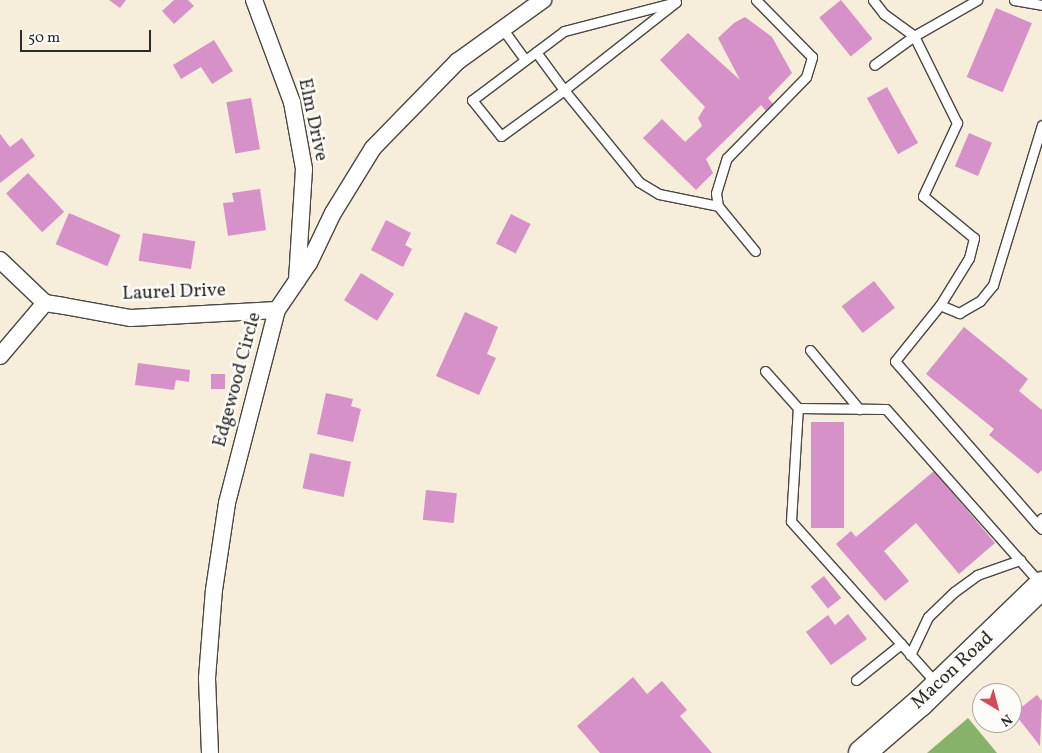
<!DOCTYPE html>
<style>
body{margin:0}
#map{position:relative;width:1042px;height:753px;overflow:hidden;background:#f6edda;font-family:Vollkorn,serif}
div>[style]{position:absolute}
.forest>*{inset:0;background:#87b269}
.building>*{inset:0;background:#d692c8;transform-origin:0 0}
.roads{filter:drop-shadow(1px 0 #494845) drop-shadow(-1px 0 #494845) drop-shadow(0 1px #494845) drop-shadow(0 -1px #494845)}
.service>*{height:9px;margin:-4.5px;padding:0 4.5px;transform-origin:4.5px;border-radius:4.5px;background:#fff}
.minor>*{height:16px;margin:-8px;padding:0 8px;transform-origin:8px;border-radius:8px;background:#fff}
.primary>*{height:26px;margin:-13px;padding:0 13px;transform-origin:13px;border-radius:13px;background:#fff}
span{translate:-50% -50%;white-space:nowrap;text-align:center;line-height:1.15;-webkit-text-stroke:5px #fdfcf7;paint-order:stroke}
.street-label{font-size:19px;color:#2b2b2b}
.north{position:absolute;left:972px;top:683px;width:50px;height:50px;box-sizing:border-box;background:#fdfcf7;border:1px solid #a9a8a5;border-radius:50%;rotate:143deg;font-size:14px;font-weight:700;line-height:20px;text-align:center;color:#2b2b2b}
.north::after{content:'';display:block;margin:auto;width:18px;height:22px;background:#d1495b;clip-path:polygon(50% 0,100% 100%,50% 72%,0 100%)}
.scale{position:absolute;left:20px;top:30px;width:131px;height:22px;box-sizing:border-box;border:2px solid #2b2b2b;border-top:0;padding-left:6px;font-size:15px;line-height:18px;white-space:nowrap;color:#2b2b2b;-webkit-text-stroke:4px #fdfcf7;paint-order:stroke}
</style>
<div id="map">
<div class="forest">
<i style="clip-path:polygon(968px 718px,997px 753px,927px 753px)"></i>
</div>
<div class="building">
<i style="clip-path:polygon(109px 0,126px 0,120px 8px)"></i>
<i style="clip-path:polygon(174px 0,188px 0,194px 6px,174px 24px,162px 11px)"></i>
<i style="left:841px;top:0;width:50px;height:28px;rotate:51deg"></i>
<i style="left:996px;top:8px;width:39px;height:75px;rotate:23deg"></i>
<i style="clip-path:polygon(745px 17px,772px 37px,792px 73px,768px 98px,775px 106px,768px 113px,761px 105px,706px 159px,713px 173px,696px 190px,643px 138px,662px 119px,685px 142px,702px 126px,698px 118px,705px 107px,660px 60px,688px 33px,740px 80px,718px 38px,734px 23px)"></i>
<i style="clip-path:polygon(214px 40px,233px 71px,212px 84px,201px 67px,181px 79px,173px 65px)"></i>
<i style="left:887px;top:87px;width:64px;height:23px;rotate:61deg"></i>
<i style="left:251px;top:98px;width:52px;height:25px;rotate:80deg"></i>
<i style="left:969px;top:133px;width:25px;height:36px;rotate:23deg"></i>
<i style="clip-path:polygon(0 134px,10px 147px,22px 138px,35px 156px,0 183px)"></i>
<i style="left:28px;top:173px;width:53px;height:30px;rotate:47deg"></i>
<i style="clip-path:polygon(260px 189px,266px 230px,228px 236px,223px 203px,234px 202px,232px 193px)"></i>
<i style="left:69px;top:213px;width:56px;height:34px;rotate:23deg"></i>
<i style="left:511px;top:214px;width:22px;height:33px;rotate:27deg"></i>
<i style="clip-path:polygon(386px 220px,411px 233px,405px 245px,412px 249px,403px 267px,371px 250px)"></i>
<i style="left:143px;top:233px;width:53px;height:28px;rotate:9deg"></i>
<i style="left:361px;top:273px;width:39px;height:32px;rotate:32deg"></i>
<i style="left:874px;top:281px;width:34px;height:41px;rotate:52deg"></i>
<i style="clip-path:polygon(465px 312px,498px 327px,487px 354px,496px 358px,479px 395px,436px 376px)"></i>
<i style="clip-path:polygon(964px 327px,1028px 379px,1019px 391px,1042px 410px,1042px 470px,1038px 474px,989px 435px,994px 429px,926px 374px)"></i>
<i style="clip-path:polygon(138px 363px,190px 370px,189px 382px,176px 380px,174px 390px,135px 385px)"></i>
<i style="left:211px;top:374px;width:14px;height:15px"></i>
<i style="clip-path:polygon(326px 393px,353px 399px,351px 406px,361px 409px,353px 442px,317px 434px)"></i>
<i style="left:811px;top:422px;width:33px;height:106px"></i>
<i style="left:310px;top:453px;width:42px;height:36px;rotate:12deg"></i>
<i style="clip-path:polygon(934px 471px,995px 543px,959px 574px,916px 523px,884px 551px,909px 581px,885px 601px,836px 544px,851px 531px,856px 537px)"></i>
<i style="left:426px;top:490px;width:31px;height:30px;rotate:6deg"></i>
<i style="left:824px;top:576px;width:28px;height:17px;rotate:52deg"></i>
<i style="clip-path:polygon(848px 614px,867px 639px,831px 665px,806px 632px,828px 615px,835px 625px)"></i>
<i style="clip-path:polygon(633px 677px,647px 694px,662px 681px,687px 710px,680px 716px,712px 753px,600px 753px,577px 726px)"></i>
<i style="clip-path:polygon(1037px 695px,1042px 701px,1040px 746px,1014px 713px)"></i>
</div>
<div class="roads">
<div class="service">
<i style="left:873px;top:0;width:18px;rotate:52deg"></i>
<i style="left:884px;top:14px;width:37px;rotate:36deg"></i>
<i style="left:914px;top:36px;width:49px;rotate:144.1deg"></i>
<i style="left:1014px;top:0;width:28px;rotate:10deg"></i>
<i style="left:502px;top:28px;width:39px;rotate:54deg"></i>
<i style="left:536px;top:52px;width:47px;rotate:53.6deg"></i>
<i style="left:564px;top:90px;width:142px;rotate:-38.2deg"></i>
<i style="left:676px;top:2px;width:116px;rotate:165.5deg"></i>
<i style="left:564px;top:31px;width:115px;rotate:143.1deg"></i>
<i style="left:472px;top:100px;width:46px;rotate:51.1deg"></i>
<i style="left:501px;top:136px;width:78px;rotate:-36.1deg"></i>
<i style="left:564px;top:90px;width:119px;rotate:50.8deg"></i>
<i style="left:639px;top:182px;width:23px;rotate:31deg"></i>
<i style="left:659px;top:194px;width:60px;rotate:11.5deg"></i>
<i style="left:755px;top:251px;width:58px;rotate:-129.4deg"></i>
<i style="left:718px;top:206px;width:13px;rotate:-99deg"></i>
<i style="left:716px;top:193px;width:37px;rotate:-73deg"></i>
<i style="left:727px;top:158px;width:113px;rotate:-45.7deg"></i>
<i style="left:806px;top:77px;width:21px;rotate:-73deg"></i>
<i style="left:812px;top:57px;width:80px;rotate:-134.5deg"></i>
<i style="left:940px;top:305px;width:55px;rotate:-58.3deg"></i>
<i style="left:969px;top:258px;width:21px;rotate:-76deg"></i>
<i style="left:974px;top:238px;width:66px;rotate:-140.5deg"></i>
<i style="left:923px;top:196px;width:81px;rotate:-65deg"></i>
<i style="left:957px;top:123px;width:97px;rotate:-116.3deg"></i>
<i style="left:914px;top:36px;width:73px;rotate:-29.7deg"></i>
<i style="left:810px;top:350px;width:77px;rotate:50.3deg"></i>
<i style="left:765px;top:371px;width:50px;rotate:48.3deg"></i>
<i style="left:1042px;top:518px;width:8px;rotate:130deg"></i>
<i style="left:1037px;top:524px;width:7px;rotate:45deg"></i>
<i style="left:1037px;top:524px;width:216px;rotate:-131.1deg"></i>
<i style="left:895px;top:361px;width:72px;rotate:-51.2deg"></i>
<i style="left:940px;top:305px;width:21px;rotate:23deg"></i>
<i style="left:959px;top:313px;width:24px;rotate:-30deg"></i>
<i style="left:980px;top:301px;width:21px;rotate:-51deg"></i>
<i style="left:993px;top:285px;width:167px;rotate:-73deg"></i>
<i style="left:910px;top:655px;width:42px;rotate:-64.7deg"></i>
<i style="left:928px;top:617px;width:36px;rotate:-44deg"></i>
<i style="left:954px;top:592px;width:29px;rotate:-36deg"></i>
<i style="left:977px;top:575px;width:46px;rotate:-19.2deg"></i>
<i style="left:856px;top:680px;width:58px;rotate:-38.7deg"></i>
<i style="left:937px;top:684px;width:219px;rotate:-131.9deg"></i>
<i style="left:791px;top:521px;width:113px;rotate:-86.5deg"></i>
<i style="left:798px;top:408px;width:88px;rotate:0.7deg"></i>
<i style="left:886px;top:409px;width:232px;rotate:48.5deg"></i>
</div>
<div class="minor">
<i style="left:254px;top:0;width:109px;rotate:69.6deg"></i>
<i style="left:292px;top:102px;width:68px;rotate:79.8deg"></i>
<i style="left:304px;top:169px;width:112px;rotate:93.6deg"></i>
<i style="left:0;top:260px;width:62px;rotate:43.7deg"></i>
<i style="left:45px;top:303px;width:19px;rotate:9deg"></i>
<i style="left:64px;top:306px;width:68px;rotate:10.2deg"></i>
<i style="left:131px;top:318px;width:146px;rotate:-3.1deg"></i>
<i style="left:0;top:356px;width:70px;rotate:-49.7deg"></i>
<i style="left:210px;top:753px;width:75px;rotate:-92.3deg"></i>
<i style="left:207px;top:678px;width:88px;rotate:-85.5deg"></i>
<i style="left:214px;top:590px;width:88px;rotate:-81.5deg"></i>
<i style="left:227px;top:503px;width:199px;rotate:-75.5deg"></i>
<i style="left:277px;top:310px;width:57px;rotate:-55.8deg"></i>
<i style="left:309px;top:263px;width:55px;rotate:-64.4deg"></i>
<i style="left:333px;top:213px;width:76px;rotate:-58.4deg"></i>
<i style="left:373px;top:148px;width:122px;rotate:-45.7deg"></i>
<i style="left:458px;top:61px;width:105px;rotate:-35.7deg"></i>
</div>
<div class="primary">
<i style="left:862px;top:753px;width:77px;rotate:-40.8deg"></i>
<i style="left:920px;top:703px;width:170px;rotate:-44deg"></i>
</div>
</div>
<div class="street-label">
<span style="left:312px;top:120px;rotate:78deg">Elm Drive</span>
<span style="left:174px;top:293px;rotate:-2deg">Laurel Drive</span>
<span style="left:238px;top:380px;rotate:-75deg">Edgewood Circle</span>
<span style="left:953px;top:671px;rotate:-43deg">Macon Road</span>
</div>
<div class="north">N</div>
<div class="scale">50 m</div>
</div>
